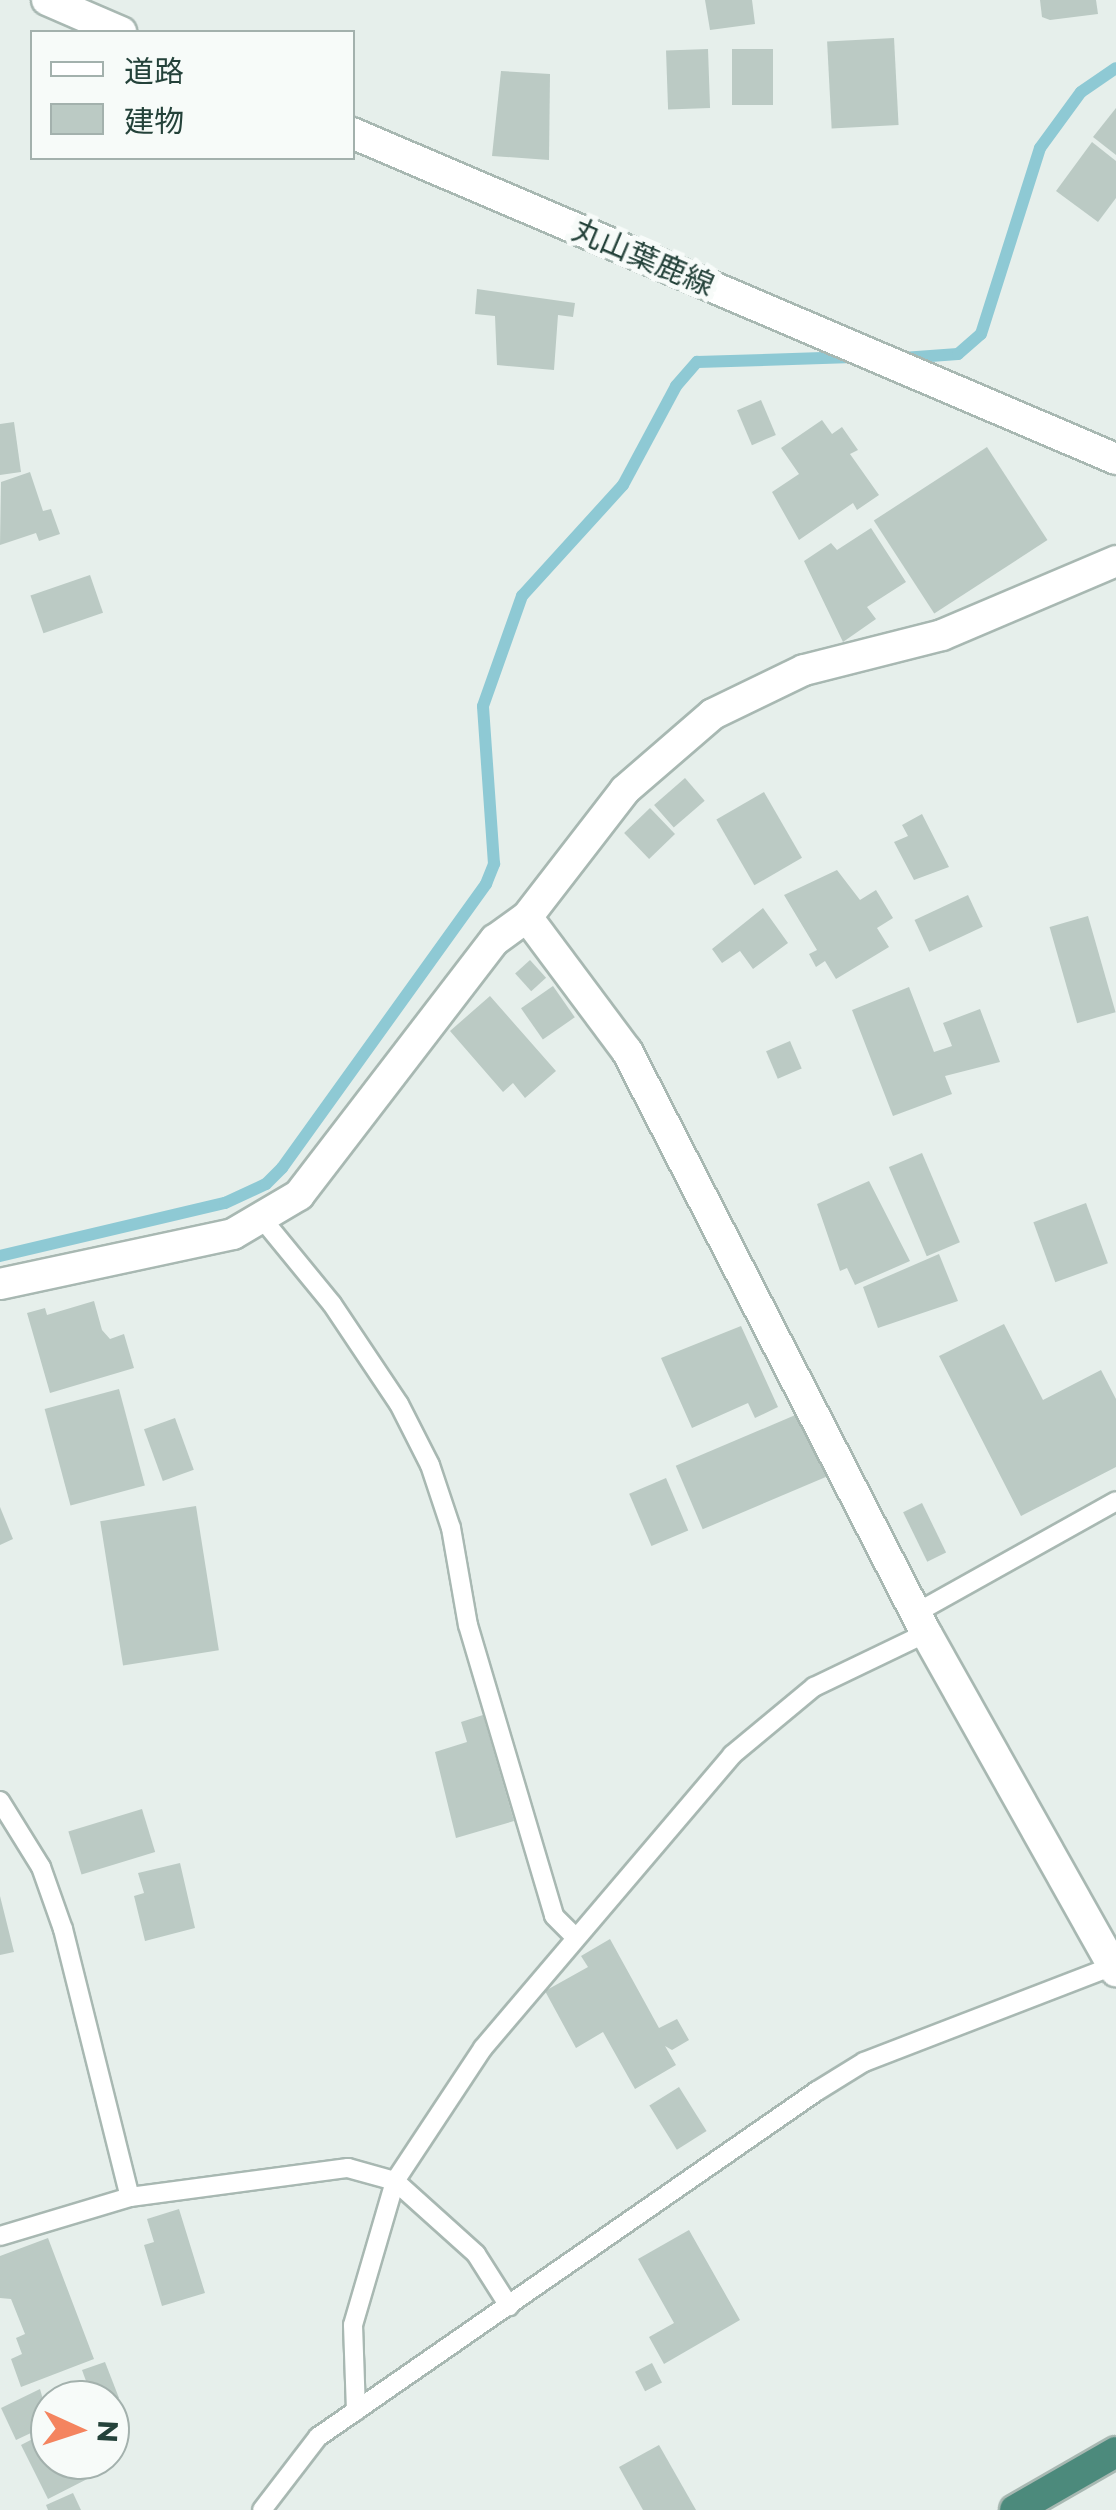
<!DOCTYPE html>
<meta charset="utf-8">
<style>
body{margin:0}
#map{position:relative;width:1116px;height:2510px;overflow:hidden;background:#e6efeb;font-family:Montserrat,"Noto Sans JP",sans-serif}
div>[style]{position:absolute}
.stream>*{height:12px;margin:-6px;padding:0 6px;transform-origin:6px;border-radius:6px;background:#8ec9d4}
.building>*{inset:0;background:#bbcac4;transform-origin:0 0}
.roads{filter:drop-shadow(2px 0 #a8b8b2) drop-shadow(-2px 0 #a8b8b2) drop-shadow(0 2px #a8b8b2) drop-shadow(0 -2px #a8b8b2)}
.service>*{height:18px;margin:-9px;padding:0 9px;transform-origin:9px;border-radius:9px;background:#fff}
.minor>*{height:30px;margin:-15px;padding:0 15px;transform-origin:15px;border-radius:15px;background:#fff}
.secondary>*{height:30px;margin:-15px;padding:0 15px;transform-origin:15px;border-radius:15px;background:#fff}
.trunk>*{height:30px;margin:-15px;padding:0 15px;transform-origin:15px;border-radius:15px;background:#4c8a7c}
span{translate:-50% -50%;white-space:nowrap;text-align:center;line-height:1.15;-webkit-text-stroke:10px #f7fbf9;paint-order:stroke}
.street-label{font-size:30px;color:#24423a}
.legend{position:absolute;left:30px;top:30px;width:325px;height:130px;box-sizing:border-box;background:#f7fbf9;border:2px solid #a3b1ad;margin:0;padding:12px 18px;list-style:none;font-size:30px;color:#24423a}
.legend li{display:flex;align-items:center;gap:20px;height:50px}
.legend b{width:50px;border:2px solid #a3b1ad}
.north{position:absolute;left:30px;top:2380px;width:100px;height:100px;box-sizing:border-box;background:#f7fbf9;border:2px solid #a3b1ad;border-radius:50%;rotate:93deg;font-size:28px;font-weight:700;line-height:40px;text-align:center;color:#24423a}
.north::after{content:'';display:block;margin:auto;width:35px;height:45px;background:#f4845f;clip-path:polygon(50% 0,100% 100%,50% 72%,0 100%)}
</style>
<div id="map">
<div class="stream">
<i style="left:903px;top:358px;width:55px;rotate:-4.2deg"></i>
<i style="left:958px;top:354px;width:30px;rotate:-41deg"></i>
<i style="left:981px;top:334px;width:195px;rotate:-72.4deg"></i>
<i style="left:1040px;top:148px;width:69px;rotate:-53.8deg"></i>
<i style="left:1081px;top:92px;width:42px;rotate:-34.4deg"></i>
<i style="left:0;top:1256px;width:231px;rotate:-13.3deg"></i>
<i style="left:225px;top:1203px;width:45px;rotate:-24.9deg"></i>
<i style="left:266px;top:1184px;width:23px;rotate:-45deg"></i>
<i style="left:282px;top:1168px;width:350px;rotate:-54.3deg"></i>
<i style="left:486px;top:884px;width:22px;rotate:-68deg"></i>
<i style="left:494px;top:864px;width:158px;rotate:-94deg"></i>
<i style="left:483px;top:706px;width:117px;rotate:-70.5deg"></i>
<i style="left:522px;top:596px;width:150px;rotate:-47.7deg"></i>
<i style="left:623px;top:485px;width:112px;rotate:-61.8deg"></i>
<i style="left:676px;top:386px;width:32px;rotate:-49deg"></i>
<i style="left:697px;top:362px;width:156px;rotate:-1.8deg"></i>
</div>
<div class="building">
<i style="clip-path:polygon(705px 0,752px 0,755px 24px,710px 30px)"></i>
<i style="clip-path:polygon(1040px 0,1096px 0,1098px 14px,1050px 20px,1042px 17px)"></i>
<i style="left:894px;top:38px;width:87px;height:67px;rotate:87deg"></i>
<i style="left:708px;top:49px;width:59px;height:42px;rotate:88deg"></i>
<i style="left:732px;top:49px;width:41px;height:56px"></i>
<i style="clip-path:polygon(501px 71px,550px 74px,549px 160px,492px 156px)"></i>
<i style="clip-path:polygon(1116px 108px,1116px 155px,1093px 137px)"></i>
<i style="clip-path:polygon(1092px 142px,1116px 161px,1116px 198px,1098px 222px,1056px 191px)"></i>
<i style="clip-path:polygon(477px 289px,575px 303px,573px 317px,558px 315px,554px 370px,497px 365px,495px 316px,475px 314px)"></i>
<i style="left:761px;top:400px;width:38px;height:26px;rotate:67deg"></i>
<i style="clip-path:polygon(822px 420px,832px 434px,842px 427px,858px 450px,850px 454px,879px 495px,857px 510px,853px 503px,799px 540px,772px 492px,799px 474px,781px 448px)"></i>
<i style="clip-path:polygon(14px 422px,21px 472px,0 475px,0 424px)"></i>
<i style="left:987px;top:447px;width:111px;height:135px;rotate:57deg"></i>
<i style="clip-path:polygon(30px 472px,43px 511px,51px 509px,60px 534px,39px 541px,36px 533px,0 545px,1px 482px)"></i>
<i style="clip-path:polygon(871px 528px,906px 582px,867px 607px,876px 619px,843px 642px,804px 561px,831px 543px,837px 550px)"></i>
<i style="left:90px;top:575px;width:40px;height:63px;rotate:71deg"></i>
<i style="left:685px;top:778px;width:30px;height:41px;rotate:49deg"></i>
<i style="left:764px;top:792px;width:76px;height:55px;rotate:60deg"></i>
<i style="left:650px;top:808px;width:36px;height:36px;rotate:46deg"></i>
<i style="clip-path:polygon(922px 814px,949px 867px,914px 880px,894px 842px,908px 836px,902px 825px)"></i>
<i style="clip-path:polygon(837px 870px,860px 900px,876px 890px,893px 918px,877px 928px,889px 947px,836px 979px,825px 961px,816px 967px,809px 954px,817px 950px,784px 895px)"></i>
<i style="left:968px;top:895px;width:35px;height:59px;rotate:65deg"></i>
<i style="clip-path:polygon(763px 908px,788px 943px,753px 969px,740px 951px,722px 963px,712px 949px)"></i>
<i style="left:1088px;top:916px;width:100px;height:40px;rotate:74deg"></i>
<i style="left:530px;top:960px;width:24px;height:20px;rotate:48deg"></i>
<i style="left:553px;top:986px;width:38px;height:39px;rotate:55deg"></i>
<i style="clip-path:polygon(909px 987px,934px 1052px,952px 1046px,943px 1023px,980px 1009px,1000px 1062px,945px 1076px,952px 1094px,893px 1116px,852px 1010px)"></i>
<i style="clip-path:polygon(490px 996px,556px 1071px,525px 1098px,513px 1083px,503px 1092px,450px 1031px)"></i>
<i style="left:790px;top:1041px;width:30px;height:26px;rotate:67deg"></i>
<i style="left:922px;top:1153px;width:97px;height:36px;rotate:67deg"></i>
<i style="clip-path:polygon(869px 1181px,910px 1261px,855px 1285px,847px 1268px,840px 1271px,817px 1204px)"></i>
<i style="left:1086px;top:1203px;width:64px;height:56px;rotate:70deg"></i>
<i style="clip-path:polygon(939px 1254px,958px 1301px,878px 1328px,863px 1287px)"></i>
<i style="clip-path:polygon(94px 1301px,102px 1330px,110px 1339px,124px 1334px,134px 1368px,50px 1393px,27px 1313px,45px 1308px,47px 1315px)"></i>
<i style="clip-path:polygon(1004px 1324px,1043px 1400px,1101px 1370px,1116px 1399px,1116px 1467px,1021px 1516px,939px 1356px)"></i>
<i style="clip-path:polygon(741px 1326px,778px 1407px,755px 1418px,748px 1403px,692px 1428px,661px 1358px)"></i>
<i style="left:119px;top:1389px;width:100px;height:77px;rotate:75deg"></i>
<i style="left:800px;top:1413px;width:69px;height:135px;rotate:67deg"></i>
<i style="left:175px;top:1418px;width:55px;height:33px;rotate:70deg"></i>
<i style="left:666px;top:1478px;width:57px;height:40px;rotate:67deg"></i>
<i style="left:922px;top:1503px;width:55px;height:21px;rotate:64deg"></i>
<i style="left:196px;top:1506px;width:146px;height:97px;rotate:81deg"></i>
<i style="clip-path:polygon(0 1507px,13px 1539px,0 1545px)"></i>
<i style="clip-path:polygon(483px 1715px,514px 1821px,456px 1838px,435px 1752px,467px 1742px,461px 1722px)"></i>
<i style="left:142px;top:1809px;width:45px;height:77px;rotate:73deg"></i>
<i style="clip-path:polygon(180px 1863px,195px 1928px,145px 1941px,134px 1896px,144px 1893px,138px 1873px)"></i>
<i style="clip-path:polygon(0 1896px,14px 1952px,0 1955px)"></i>
<i style="clip-path:polygon(610px 1939px,659px 2028px,677px 2019px,689px 2040px,672px 2050px,665px 2046px,676px 2065px,635px 2089px,603px 2032px,576px 2048px,545px 1991px,588px 1967px,581px 1956px)"></i>
<i style="left:679px;top:2087px;width:52px;height:35px;rotate:58deg"></i>
<i style="clip-path:polygon(179px 2209px,205px 2293px,162px 2306px,144px 2245px,154px 2242px,147px 2219px)"></i>
<i style="clip-path:polygon(689px 2230px,740px 2320px,664px 2364px,649px 2337px,674px 2323px,638px 2259px)"></i>
<i style="clip-path:polygon(48px 2238px,94px 2359px,21px 2387px,11px 2359px,22px 2354px,16px 2338px,25px 2334px,11px 2299px,0 2298px,0 2256px)"></i>
<i style="clip-path:polygon(105px 2362px,119px 2398px,110px 2402px,93px 2400px,82px 2370px)"></i>
<i style="left:652px;top:2363px;width:22px;height:19px;rotate:63deg"></i>
<i style="clip-path:polygon(40px 2389px,50px 2424px,16px 2440px,1px 2408px)"></i>
<i style="clip-path:polygon(50px 2430px,50px 2460px,89px 2460px,97px 2474px,48px 2499px,21px 2445px)"></i>
<i style="clip-path:polygon(659px 2445px,696px 2510px,643px 2510px,619px 2467px)"></i>
<i style="clip-path:polygon(73px 2493px,81px 2510px,48px 2510px,46px 2505px)"></i>
</div>
<div class="roads">
<div class="service">
<i style="left:264px;top:1221px;width:107px;rotate:50.7deg"></i>
<i style="left:332px;top:1304px;width:120px;rotate:56.2deg"></i>
<i style="left:399px;top:1404px;width:68px;rotate:63.1deg"></i>
<i style="left:430px;top:1465px;width:66px;rotate:71.6deg"></i>
<i style="left:451px;top:1528px;width:98px;rotate:80.1deg"></i>
<i style="left:468px;top:1625px;width:303px;rotate:73.5deg"></i>
<i style="left:554px;top:1916px;width:30px;rotate:45deg"></i>
<i style="left:916px;top:1613px;width:229px;rotate:-29.2deg"></i>
<i style="left:0;top:1801px;width:78px;rotate:58.2deg"></i>
<i style="left:41px;top:1867px;width:66px;rotate:70.5deg"></i>
<i style="left:63px;top:1929px;width:276px;rotate:76deg"></i>
<i style="left:0;top:2236px;width:136px;rotate:-16.7deg"></i>
<i style="left:130px;top:2197px;width:220px;rotate:-7.6deg"></i>
<i style="left:348px;top:2168px;width:49px;rotate:15.5deg"></i>
<i style="left:395px;top:2181px;width:109px;rotate:42deg"></i>
<i style="left:476px;top:2254px;width:62px;rotate:57.6deg"></i>
<i style="left:356px;top:2411px;width:86px;rotate:-92deg"></i>
<i style="left:353px;top:2325px;width:150px;rotate:-73.7deg"></i>
<i style="left:395px;top:2181px;width:159px;rotate:-56.5deg"></i>
<i style="left:483px;top:2048px;width:385px;rotate:-49.6deg"></i>
<i style="left:732px;top:1755px;width:107px;rotate:-39.7deg"></i>
<i style="left:814px;top:1687px;width:124px;rotate:-25.7deg"></i>
<i style="left:262px;top:2510px;width:92px;rotate:-52.5deg"></i>
<i style="left:318px;top:2437px;width:607px;rotate:-34.74deg"></i>
<i style="left:817px;top:2091px;width:55px;rotate:-31.7deg"></i>
<i style="left:864px;top:2062px;width:270px;rotate:-21.1deg"></i>
</div>
<div class="minor">
<i style="left:527px;top:917px;width:167px;rotate:53.3deg"></i>
<i style="left:627px;top:1051px;width:654px;rotate:62.81deg"></i>
<i style="left:926px;top:1633px;width:388px;rotate:60.7deg"></i>
<i style="left:0;top:1284px;width:238px;rotate:-12.1deg"></i>
<i style="left:233px;top:1234px;width:77px;rotate:-30.6deg"></i>
<i style="left:299px;top:1195px;width:322px;rotate:-52.5deg"></i>
<i style="left:495px;top:940px;width:39px;rotate:-36deg"></i>
<i style="left:527px;top:917px;width:160px;rotate:-52.3deg"></i>
<i style="left:625px;top:790px;width:116px;rotate:-40.8deg"></i>
<i style="left:713px;top:714px;width:101px;rotate:-25.8deg"></i>
<i style="left:804px;top:670px;width:142px;rotate:-14.2deg"></i>
<i style="left:942px;top:635px;width:189px;rotate:-23deg"></i>
</div>
<div class="secondary">
<i style="left:47px;top:0;width:81px;rotate:23.4deg"></i>
<i style="left:352px;top:133px;width:831px;rotate:23.11deg"></i>
</div>
<div class="trunk">
<i style="left:1015px;top:2510px;width:116px;rotate:-29.9deg"></i>
</div>
</div>
<div class="street-label">
<span style="left:643px;top:258px;rotate:23deg">丸山葉鹿線</span>
</div>
<ul class="legend">
<li><b style="height:12px;background:#fff"></b>道路</li>
<li><b style="height:28px;background:#bbcac4"></b>建物</li>
</ul>
<div class="north">N</div>
</div>
